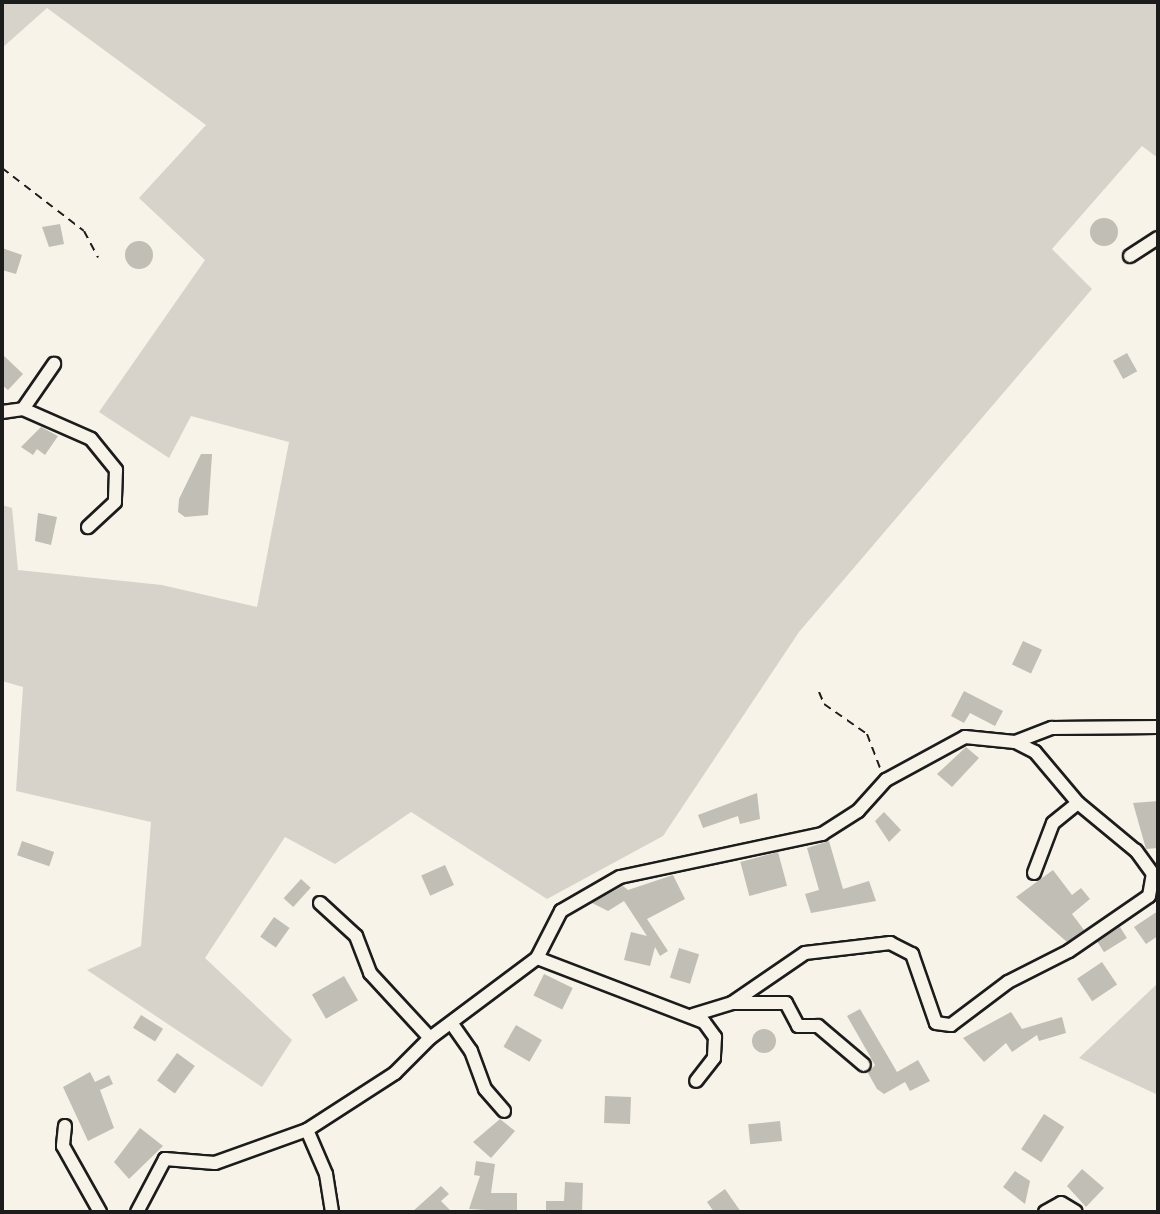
<!DOCTYPE html>
<style>
body{margin:0}
#map{position:relative;width:1160px;height:1214px;overflow:hidden;background:#f7f3e8;font-family:Itim,sans-serif}
div>[style]{position:absolute}
.green>*{inset:0;background:#d7d3cb}
.building>*{inset:0;background:#c0beb5;transform-origin:0 0}
.round{border-radius:50%}
.path>*{height:2px;margin-top:-1px;transform-origin:0;background:repeating-linear-gradient(90deg,#1c1c1c 0 8px,transparent 0 14px)}
.roads{filter:drop-shadow(2px 0 #1c1c1c) drop-shadow(-2px 0 #1c1c1c) drop-shadow(0 2px #1c1c1c) drop-shadow(0 -2px #1c1c1c)}
.minor>*{height:12px;margin:-6px;padding:0 6px;transform-origin:6px;border-radius:6px;background:#f7f3e8}
span{translate:-50% -50%;white-space:nowrap;text-align:center;line-height:1.15;-webkit-text-stroke:8px #f7f3e8;paint-order:stroke}
.frame{position:absolute;inset:0;border:4px solid #1c1c1c;pointer-events:none}
</style>
<div id="map">
<div class="green">
<i style="clip-path:polygon(2px 2px,1158px 2px,1158px 158px,1142px 146px,1052px 249px,1092px 289px,799px 632px,663px 836px,547px 899px,411px 812px,335px 864px,285px 837px,205px 958px,292px 1040px,262px 1087px,87px 970px,141px 946px,151px 822px,16px 791px,23px 687px,2px 681px,2px 505px,12px 508px,18px 570px,162px 585px,257px 607px,289px 442px,191px 416px,169px 458px,99px 412px,205px 260px,139px 198px,206px 125px,47px 8px,2px 48px)"></i>
<i style="clip-path:polygon(1158px 983px,1158px 1095px,1079px 1058px)"></i>
</div>
<div class="building">
<i class="round" style="left:1090px;top:218px;width:28px;height:28px"></i>
<i style="clip-path:polygon(60px 224px,64px 244px,49px 247px,42px 227px)"></i>
<i class="round" style="left:125px;top:241px;width:28px;height:28px"></i>
<i style="clip-path:polygon(2px 248px,22px 255px,16px 274px,2px 270px)"></i>
<i style="left:1127px;top:353px;width:21px;height:16px;rotate:61deg"></i>
<i style="clip-path:polygon(2px 354px,23px 374px,8px 390px,2px 385px)"></i>
<i style="clip-path:polygon(41px 427px,58px 436px,45px 455px,37px 449px,33px 455px,21px 447px)"></i>
<i style="clip-path:polygon(201px 454px,212px 454px,208px 515px,185px 517px,178px 512px,179px 499px)"></i>
<i style="clip-path:polygon(38px 513px,57px 517px,51px 545px,35px 541px)"></i>
<i style="left:1023px;top:641px;width:21px;height:26px;rotate:25deg"></i>
<i style="clip-path:polygon(964px 691px,1003px 711px,995px 726px,970px 713px,964px 723px,951px 716px)"></i>
<i style="clip-path:polygon(966px 747px,979px 758px,952px 787px,937px 774px)"></i>
<i style="clip-path:polygon(757px 793px,760px 819px,740px 824px,738px 816px,703px 828px,698px 815px)"></i>
<i style="clip-path:polygon(1158px 801px,1158px 848px,1146px 849px,1133px 803px)"></i>
<i style="clip-path:polygon(884px 812px,901px 830px,889px 842px,875px 821px)"></i>
<i style="left:22px;top:841px;width:34px;height:15px;rotate:19deg"></i>
<i style="clip-path:polygon(829px 841px,843px 889px,869px 881px,876px 901px,811px 913px,805px 894px,819px 890px,807px 848px)"></i>
<i style="left:778px;top:852px;width:35px;height:39px;rotate:75deg"></i>
<i style="left:445px;top:865px;width:22px;height:26px;rotate:66deg"></i>
<i style="clip-path:polygon(1053px 870px,1072px 895px,1081px 888px,1090px 899px,1072px 914px,1084px 930px,1067px 942px,1016px 897px)"></i>
<i style="clip-path:polygon(673px 875px,685px 899px,647px 919px,668px 951px,660px 956px,655px 947px,650px 966px,624px 960px,631px 932px,647px 936px,624px 901px,608px 911px,592px 903px,623px 886px,628px 890px)"></i>
<i style="left:301px;top:879px;width:13px;height:26px;rotate:42deg"></i>
<i style="clip-path:polygon(1158px 911px,1158px 936px,1146px 944px,1134px 927px)"></i>
<i style="left:274px;top:917px;width:19px;height:24px;rotate:35deg"></i>
<i style="left:1120px;top:927px;width:13px;height:27px;rotate:58deg"></i>
<i style="left:679px;top:948px;width:21px;height:31px;rotate:17deg"></i>
<i style="left:1102px;top:962px;width:27px;height:30px;rotate:56deg"></i>
<i style="left:544px;top:974px;width:32px;height:24px;rotate:26deg"></i>
<i style="left:344px;top:976px;width:28px;height:37px;rotate:60deg"></i>
<i style="clip-path:polygon(860px 1009px,897px 1072px,918px 1060px,930px 1081px,910px 1091px,905px 1082px,884px 1094px,877px 1089px,868px 1073px,875px 1065px,847px 1016px)"></i>
<i style="clip-path:polygon(1011px 1012px,1022px 1029px,1062px 1017px,1066px 1033px,1039px 1041px,1037px 1035px,1012px 1052px,1006px 1043px,984px 1062px,963px 1038px)"></i>
<i style="left:141px;top:1015px;width:26px;height:15px;rotate:32deg"></i>
<i style="left:516px;top:1025px;width:30px;height:25px;rotate:30deg"></i>
<i class="round" style="left:752px;top:1029px;width:24px;height:24px"></i>
<i style="left:177px;top:1053px;width:22px;height:34px;rotate:36deg"></i>
<i style="clip-path:polygon(90px 1072px,95px 1082px,109px 1075px,113px 1084px,100px 1090px,114px 1128px,88px 1141px,63px 1087px)"></i>
<i style="left:605px;top:1096px;width:26px;height:27px;rotate:2deg"></i>
<i style="left:1044px;top:1114px;width:24px;height:42px;rotate:33deg"></i>
<i style="clip-path:polygon(500px 1119px,515px 1131px,491px 1158px,473px 1142px)"></i>
<i style="left:780px;top:1121px;width:20px;height:32px;rotate:84deg"></i>
<i style="clip-path:polygon(140px 1128px,163px 1146px,129px 1179px,114px 1162px)"></i>
<i style="clip-path:polygon(476px 1161px,495px 1164px,491px 1193px,517px 1193px,517px 1212px,469px 1209px,480px 1176px,474px 1175px)"></i>
<i style="clip-path:polygon(1082px 1169px,1104px 1188px,1086px 1207px,1067px 1186px)"></i>
<i style="clip-path:polygon(1015px 1171px,1030px 1181px,1025px 1204px,1003px 1187px)"></i>
<i style="clip-path:polygon(565px 1182px,583px 1183px,582px 1212px,546px 1212px,546px 1201px,564px 1201px)"></i>
<i style="clip-path:polygon(441px 1186px,449px 1194px,441px 1201px,452px 1212px,412px 1212px)"></i>
<i style="clip-path:polygon(725px 1189px,741px 1212px,714px 1212px,707px 1202px)"></i>
</div>
<div class="path">
<i style="left:2px;top:168px;width:103px;rotate:37.5deg"></i>
<i style="left:84px;top:231px;width:30px;rotate:62deg"></i>
<i style="left:819px;top:692px;width:13px;rotate:67deg"></i>
<i style="left:824px;top:704px;width:52px;rotate:34.9deg"></i>
<i style="left:867px;top:734px;width:36px;rotate:69deg"></i>
</div>
<div class="roads">
<div class="minor">
<i style="left:1130px;top:256px;width:33px;rotate:-33deg"></i>
<i style="left:23px;top:409px;width:74px;rotate:23.8deg"></i>
<i style="left:91px;top:439px;width:40px;rotate:51deg"></i>
<i style="left:116px;top:470px;width:32px;rotate:92deg"></i>
<i style="left:115px;top:502px;width:37px;rotate:137deg"></i>
<i style="left:2px;top:412px;width:21px;rotate:-8deg"></i>
<i style="left:23px;top:409px;width:55px;rotate:-55.4deg"></i>
<i style="left:1034px;top:873px;width:53px;rotate:-69.2deg"></i>
<i style="left:1053px;top:823px;width:32px;rotate:-39deg"></i>
<i style="left:320px;top:903px;width:49px;rotate:42.5deg"></i>
<i style="left:356px;top:936px;width:40px;rotate:69deg"></i>
<i style="left:370px;top:973px;width:88px;rotate:47.3deg"></i>
<i style="left:537px;top:958px;width:179px;rotate:21deg"></i>
<i style="left:704px;top:1022px;width:19px;rotate:54deg"></i>
<i style="left:715px;top:1037px;width:21px;rotate:93deg"></i>
<i style="left:714px;top:1058px;width:29px;rotate:128deg"></i>
<i style="left:732px;top:1003px;width:88px;rotate:-34.4deg"></i>
<i style="left:805px;top:953px;width:86px;rotate:-6.7deg"></i>
<i style="left:890px;top:943px;width:25px;rotate:27deg"></i>
<i style="left:912px;top:954px;width:73px;rotate:70.8deg"></i>
<i style="left:936px;top:1023px;width:15px;rotate:8deg"></i>
<i style="left:951px;top:1025px;width:71px;rotate:-37deg"></i>
<i style="left:1008px;top:982px;width:68px;rotate:-26.9deg"></i>
<i style="left:1069px;top:951px;width:97px;rotate:-34.5deg"></i>
<i style="left:1149px;top:896px;width:22px;rotate:-80deg"></i>
<i style="left:1153px;top:874px;width:29px;rotate:-126deg"></i>
<i style="left:1136px;top:851px;width:75px;rotate:-140.4deg"></i>
<i style="left:1078px;top:803px;width:67px;rotate:-130.1deg"></i>
<i style="left:1035px;top:752px;width:22px;rotate:-153deg"></i>
<i style="left:693px;top:1015px;width:41px;rotate:-17.1deg"></i>
<i style="left:732px;top:1003px;width:54px"></i>
<i style="left:786px;top:1003px;width:26px;rotate:62deg"></i>
<i style="left:798px;top:1026px;width:20px"></i>
<i style="left:818px;top:1026px;width:60px;rotate:40.3deg"></i>
<i style="left:452px;top:1024px;width:33px;rotate:55deg"></i>
<i style="left:471px;top:1051px;width:40px;rotate:69.8deg"></i>
<i style="left:485px;top:1089px;width:29px;rotate:49deg"></i>
<i style="left:65px;top:1126px;width:20px;rotate:96deg"></i>
<i style="left:63px;top:1146px;width:76px;rotate:60.7deg"></i>
<i style="left:307px;top:1130px;width:48px;rotate:66.6deg"></i>
<i style="left:326px;top:1174px;width:38px;rotate:81deg"></i>
<i style="left:137px;top:1212px;width:60px;rotate:-62.2deg"></i>
<i style="left:165px;top:1159px;width:50px;rotate:4.6deg"></i>
<i style="left:215px;top:1163px;width:98px;rotate:-19.7deg"></i>
<i style="left:307px;top:1130px;width:105px;rotate:-32.9deg"></i>
<i style="left:395px;top:1073px;width:49px;rotate:-45deg"></i>
<i style="left:430px;top:1038px;width:134px;rotate:-36.8deg"></i>
<i style="left:537px;top:958px;width:53px;rotate:-62.9deg"></i>
<i style="left:561px;top:911px;width:68px;rotate:-30deg"></i>
<i style="left:620px;top:877px;width:207px;rotate:-12deg"></i>
<i style="left:822px;top:834px;width:43px;rotate:-32.6deg"></i>
<i style="left:858px;top:811px;width:42px;rotate:-47.9deg"></i>
<i style="left:886px;top:780px;width:90px;rotate:-28.6deg"></i>
<i style="left:965px;top:737px;width:50px;rotate:5.7deg"></i>
<i style="left:1015px;top:742px;width:40px;rotate:-21deg"></i>
<i style="left:1052px;top:728px;width:106px;rotate:-0.5deg"></i>
<i style="left:1045px;top:1212px;width:18px;rotate:-29deg"></i>
<i style="left:1061px;top:1203px;width:17px;rotate:31deg"></i>
</div>
</div>
<div class="frame"></div>
</div>
